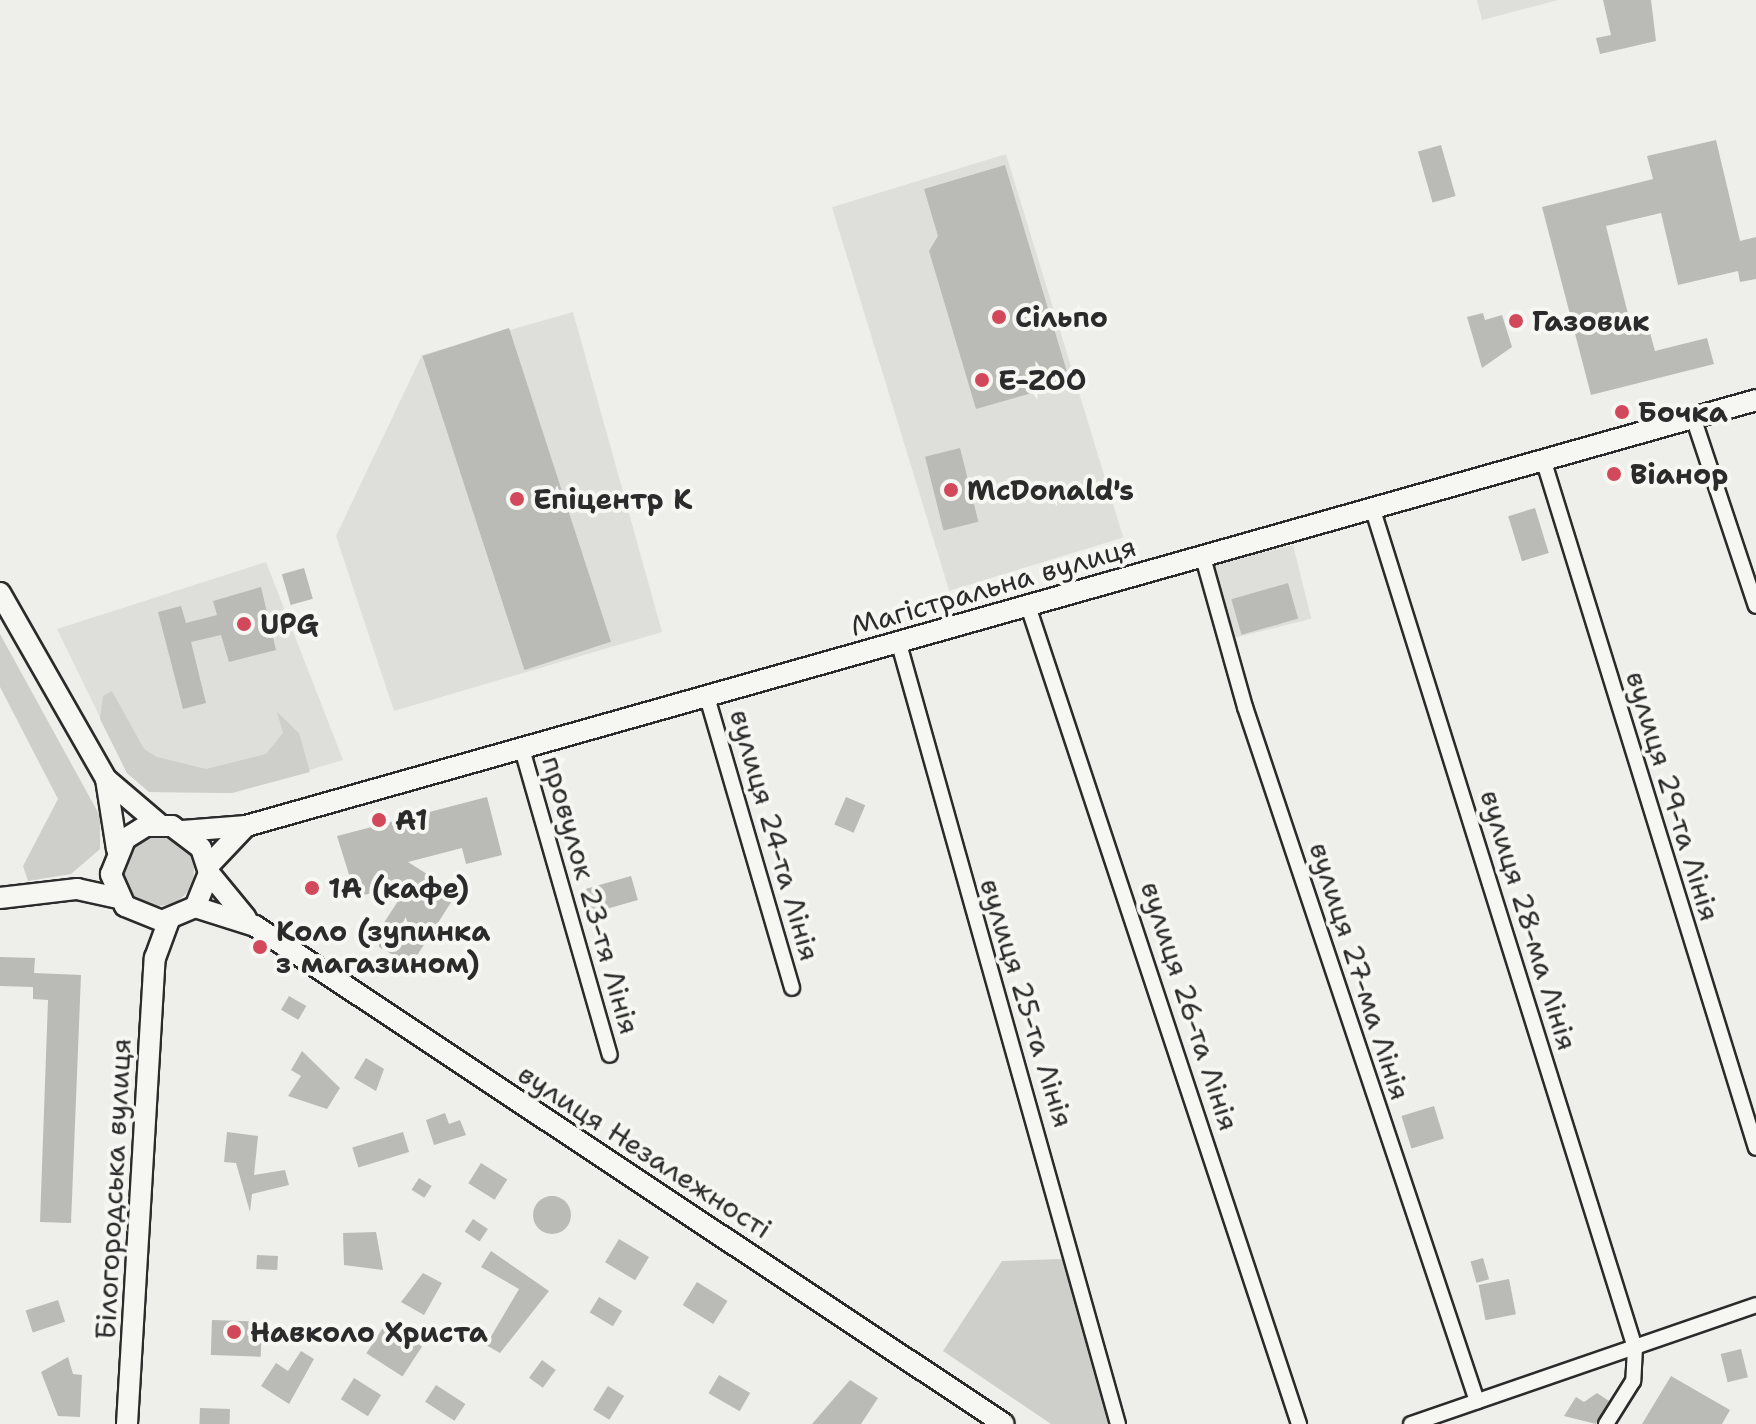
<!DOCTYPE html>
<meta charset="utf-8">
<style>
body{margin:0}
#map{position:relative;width:1756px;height:1424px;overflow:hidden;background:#eeeeea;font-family:"Shantell Sans",sans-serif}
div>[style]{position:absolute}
.built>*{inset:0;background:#dededb;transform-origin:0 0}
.green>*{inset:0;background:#cececa}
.round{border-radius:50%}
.building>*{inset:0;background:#babab7;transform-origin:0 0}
.roads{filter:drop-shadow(2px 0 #2b2b2b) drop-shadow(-2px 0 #2b2b2b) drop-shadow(0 2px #2b2b2b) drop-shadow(0 -2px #2b2b2b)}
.street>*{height:14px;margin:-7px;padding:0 7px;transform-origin:7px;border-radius:7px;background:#f6f6f2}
.secondary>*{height:20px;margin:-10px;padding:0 10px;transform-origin:10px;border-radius:10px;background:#f6f6f2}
.dots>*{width:22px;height:22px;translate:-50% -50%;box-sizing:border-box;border:4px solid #f6f6f2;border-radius:50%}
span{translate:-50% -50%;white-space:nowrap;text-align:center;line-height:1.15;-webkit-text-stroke:8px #f6f6f2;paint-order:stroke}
.poi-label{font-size:28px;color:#2b2b2b;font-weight:700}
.left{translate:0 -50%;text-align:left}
.street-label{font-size:28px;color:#2b2b2b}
</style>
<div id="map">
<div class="built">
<i style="clip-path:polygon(1477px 0,1558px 0,1482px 20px)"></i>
<i style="left:1006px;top:154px;width:401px;height:182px;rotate:73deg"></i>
<i style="clip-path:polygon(573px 312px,662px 632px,394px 711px,336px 536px,422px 355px)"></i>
<i style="left:1293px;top:545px;width:76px;height:84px;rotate:76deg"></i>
<i style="clip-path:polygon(266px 562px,343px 760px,232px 793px,149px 792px,127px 773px,57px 629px)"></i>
</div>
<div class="green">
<i style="clip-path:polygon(0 634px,100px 816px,100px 849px,71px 874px,28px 881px,23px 866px,58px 799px,0 687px)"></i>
<i style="clip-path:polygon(112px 691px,144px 749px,157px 757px,206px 769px,266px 754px,283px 733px,277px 712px,299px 733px,310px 772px,232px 793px,149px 792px,127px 773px,100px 719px,103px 696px)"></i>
<i class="round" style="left:124px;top:836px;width:70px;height:70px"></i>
<i style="clip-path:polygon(1063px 1259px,1110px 1424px,1051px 1424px,943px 1351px,1002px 1261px)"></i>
</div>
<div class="building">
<i style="clip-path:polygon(1603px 0,1651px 0,1656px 41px,1600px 54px,1596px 38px,1611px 35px)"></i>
<i style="clip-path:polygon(1716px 140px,1740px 241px,1756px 237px,1756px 279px,1740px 282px,1738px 271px,1678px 285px,1661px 213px,1606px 226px,1631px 326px,1647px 322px,1655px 351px,1707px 338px,1714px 364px,1591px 395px,1542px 207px,1653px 179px,1647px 156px)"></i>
<i style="left:1441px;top:145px;width:53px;height:24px;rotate:74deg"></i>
<i style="clip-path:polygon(1005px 165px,1070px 382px,976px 409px,929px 251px,938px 236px,924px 189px)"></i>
<i style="clip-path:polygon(1483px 313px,1485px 320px,1502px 315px,1512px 347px,1482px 368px,1467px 317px)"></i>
<i style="left:509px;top:328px;width:330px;height:91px;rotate:72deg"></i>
<i style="left:960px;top:448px;width:76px;height:36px;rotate:76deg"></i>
<i style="left:1535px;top:508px;width:47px;height:28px;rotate:73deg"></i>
<i style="left:304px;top:568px;width:32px;height:23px;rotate:74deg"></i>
<i style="left:1288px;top:583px;width:37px;height:59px;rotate:74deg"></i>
<i style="clip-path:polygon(261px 587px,276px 650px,229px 662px,221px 635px,191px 642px,206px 703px,183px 709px,158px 612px,181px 606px,186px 623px,217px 615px,213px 601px)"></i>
<i style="clip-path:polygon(487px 797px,502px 855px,466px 864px,462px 848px,408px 862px,457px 893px,418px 954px,406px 962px,379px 947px,378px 932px,409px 884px,356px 897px,337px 836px)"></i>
<i style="left:846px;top:797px;width:21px;height:30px;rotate:23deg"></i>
<i style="left:631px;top:876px;width:25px;height:52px;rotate:74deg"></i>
<i style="clip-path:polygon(0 957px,35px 958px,34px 973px,81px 975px,71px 1223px,40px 1222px,48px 1000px,33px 999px,33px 987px,0 986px)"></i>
<i style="left:289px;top:996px;width:20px;height:16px;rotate:30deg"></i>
<i style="clip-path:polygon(302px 1051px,340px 1088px,327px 1109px,288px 1096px,301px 1076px,291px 1070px)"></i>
<i style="clip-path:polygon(366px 1058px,384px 1069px,376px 1091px,354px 1078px)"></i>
<i style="left:1434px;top:1106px;width:34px;height:34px;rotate:73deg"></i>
<i style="clip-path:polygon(445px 1113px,449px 1124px,460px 1120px,466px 1135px,434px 1145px,426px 1120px)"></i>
<i style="clip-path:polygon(227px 1132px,258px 1136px,254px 1175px,285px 1170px,289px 1185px,252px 1194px,250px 1212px,236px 1163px,224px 1162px)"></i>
<i style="left:403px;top:1132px;width:21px;height:53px;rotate:73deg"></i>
<i style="left:481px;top:1163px;width:31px;height:24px;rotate:32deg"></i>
<i style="left:419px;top:1178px;width:15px;height:14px;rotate:32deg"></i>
<i class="round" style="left:533px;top:1196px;width:38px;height:38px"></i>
<i style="left:473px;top:1219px;width:18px;height:15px;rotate:34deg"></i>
<i style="clip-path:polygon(376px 1232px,383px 1270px,344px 1265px,343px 1233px)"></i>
<i style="left:619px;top:1239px;width:35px;height:27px;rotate:31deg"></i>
<i style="clip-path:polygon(491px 1251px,549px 1291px,500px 1353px,486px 1345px,519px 1289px,481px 1267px)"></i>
<i style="left:257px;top:1255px;width:21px;height:14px;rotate:3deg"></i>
<i style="left:1483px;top:1258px;width:22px;height:13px;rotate:74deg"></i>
<i style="clip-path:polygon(423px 1273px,442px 1283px,424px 1315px,401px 1302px)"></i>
<i style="left:1509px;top:1279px;width:36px;height:31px;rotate:79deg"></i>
<i style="left:697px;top:1282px;width:36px;height:27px;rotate:32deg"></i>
<i style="left:599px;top:1297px;width:27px;height:18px;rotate:31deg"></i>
<i style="left:58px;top:1300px;width:23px;height:34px;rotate:72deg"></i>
<i style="left:212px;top:1320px;width:50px;height:35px;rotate:2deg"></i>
<i style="left:386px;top:1323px;width:43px;height:36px;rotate:33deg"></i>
<i style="left:1741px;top:1349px;width:29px;height:21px;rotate:76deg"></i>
<i style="clip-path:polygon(301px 1351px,314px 1359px,289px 1404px,261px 1386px,276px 1363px,288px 1371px)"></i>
<i style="clip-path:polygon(68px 1357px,73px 1374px,82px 1375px,80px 1417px,58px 1416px,41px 1372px)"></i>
<i style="left:542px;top:1360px;width:17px;height:22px;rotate:36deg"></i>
<i style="left:719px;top:1375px;width:36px;height:21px;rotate:30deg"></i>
<i style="clip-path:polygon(1671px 1376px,1730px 1410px,1722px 1424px,1642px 1424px)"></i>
<i style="left:354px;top:1378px;width:32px;height:25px;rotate:32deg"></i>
<i style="clip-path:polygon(850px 1380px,878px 1398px,861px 1424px,812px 1424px)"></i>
<i style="left:436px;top:1385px;width:35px;height:20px;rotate:33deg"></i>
<i style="left:608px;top:1386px;width:19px;height:28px;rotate:32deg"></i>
<i style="clip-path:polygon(1597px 1393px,1609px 1401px,1596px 1424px,1564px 1416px,1576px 1397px,1584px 1402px)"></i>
<i style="left:200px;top:1408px;width:30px;height:16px;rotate:2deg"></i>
</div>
<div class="roads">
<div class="street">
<i style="left:1693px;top:417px;width:199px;rotate:71.6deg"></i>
<i style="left:1543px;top:459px;width:721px;rotate:72.82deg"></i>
<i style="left:1372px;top:507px;width:881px;rotate:72.63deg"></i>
<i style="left:1635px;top:1348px;width:33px;rotate:93deg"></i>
<i style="left:1633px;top:1381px;width:51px;rotate:122.1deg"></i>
<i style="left:1202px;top:554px;width:159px;rotate:74.3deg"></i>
<i style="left:1245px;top:707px;width:732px;rotate:71.52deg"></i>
<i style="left:1028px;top:606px;width:862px;rotate:71.67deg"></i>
<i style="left:899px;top:644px;width:810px;rotate:74.32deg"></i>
<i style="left:707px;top:697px;width:303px;rotate:73.7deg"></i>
<i style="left:522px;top:749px;width:318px;rotate:74deg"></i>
<i style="left:1411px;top:1424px;width:365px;rotate:-19deg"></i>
</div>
<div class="secondary">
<i style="left:0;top:593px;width:214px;rotate:60.3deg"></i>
<i style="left:106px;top:779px;width:71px;rotate:81.1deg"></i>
<i style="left:106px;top:779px;width:70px;rotate:40.3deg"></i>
<i style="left:183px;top:831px;width:63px;rotate:-4.5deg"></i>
<i style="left:246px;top:826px;width:1569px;rotate:-15.75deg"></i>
<i style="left:208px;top:866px;width:55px;rotate:-46.5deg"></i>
<i style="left:209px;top:873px;width:37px;rotate:112deg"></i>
<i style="left:195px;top:907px;width:36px;rotate:157deg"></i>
<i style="left:162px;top:921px;width:40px;rotate:-158deg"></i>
<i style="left:125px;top:906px;width:35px;rotate:-114deg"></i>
<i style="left:111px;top:874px;width:38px;rotate:-68deg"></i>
<i style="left:125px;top:839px;width:25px;rotate:-32deg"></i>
<i style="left:146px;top:826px;width:26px"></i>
<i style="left:172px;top:826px;width:36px;rotate:37deg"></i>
<i style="left:201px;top:848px;width:26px;rotate:72deg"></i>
<i style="left:209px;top:873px;width:58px;rotate:50.6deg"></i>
<i style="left:0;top:898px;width:78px;rotate:-6.7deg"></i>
<i style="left:77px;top:889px;width:42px;rotate:12.4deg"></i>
<i style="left:195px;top:907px;width:63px;rotate:17.6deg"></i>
<i style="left:255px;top:926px;width:899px;rotate:33.62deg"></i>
<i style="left:127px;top:1424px;width:467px;rotate:-86.6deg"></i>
<i style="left:155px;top:958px;width:40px;rotate:-69.8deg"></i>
</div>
</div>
<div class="dots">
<i style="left:999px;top:317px;background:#d1495b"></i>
<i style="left:1516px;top:321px;background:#d1495b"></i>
<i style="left:982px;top:380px;background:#d1495b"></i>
<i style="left:1622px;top:412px;background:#d1495b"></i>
<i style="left:1614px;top:474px;background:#d1495b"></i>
<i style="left:951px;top:490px;background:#d1495b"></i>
<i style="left:517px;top:499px;background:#d1495b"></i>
<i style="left:244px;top:624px;background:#d1495b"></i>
<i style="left:379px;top:820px;background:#d1495b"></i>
<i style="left:312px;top:888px;background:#d1495b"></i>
<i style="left:260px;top:947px;background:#d1495b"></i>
<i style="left:234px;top:1332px;background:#d1495b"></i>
</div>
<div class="poi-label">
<span class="left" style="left:1015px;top:317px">Сільпо</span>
<span class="left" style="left:1532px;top:321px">Газовик</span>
<span class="left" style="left:998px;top:380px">E-ZOO</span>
<span class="left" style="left:1638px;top:412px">Бочка</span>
<span class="left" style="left:1630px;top:474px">Віанор</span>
<span class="left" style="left:967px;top:490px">McDonald's</span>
<span class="left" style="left:533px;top:499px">Епіцентр К</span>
<span class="left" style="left:260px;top:624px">UPG</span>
<span class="left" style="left:395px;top:820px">А1</span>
<span class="left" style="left:328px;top:888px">1А (кафе)</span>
<span class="left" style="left:276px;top:947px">Коло (зупинка<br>з магазином)</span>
<span class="left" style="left:250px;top:1332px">Навколо Христа</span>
</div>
<div class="street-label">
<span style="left:993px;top:586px;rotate:-16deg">Магістральна вулиця</span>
<span style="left:1673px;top:796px;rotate:73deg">вулиця 29-та Лінія</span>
<span style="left:775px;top:835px;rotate:74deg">вулиця 24-та Лінія</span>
<span style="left:591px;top:895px;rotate:74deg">провулок 23-тя Лінія</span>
<span style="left:1529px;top:920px;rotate:73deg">вулиця 28-ма Лінія</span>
<span style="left:1360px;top:971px;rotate:72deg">вулиця 27-ма Лінія</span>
<span style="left:1027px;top:1003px;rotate:73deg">вулиця 25-та Лінія</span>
<span style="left:1190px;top:1006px;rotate:72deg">вулиця 26-та Лінія</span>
<span style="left:645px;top:1151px;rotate:33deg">вулиця Незалежності</span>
<span style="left:113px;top:1189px;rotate:-87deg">Білогородська вулиця</span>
</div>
</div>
